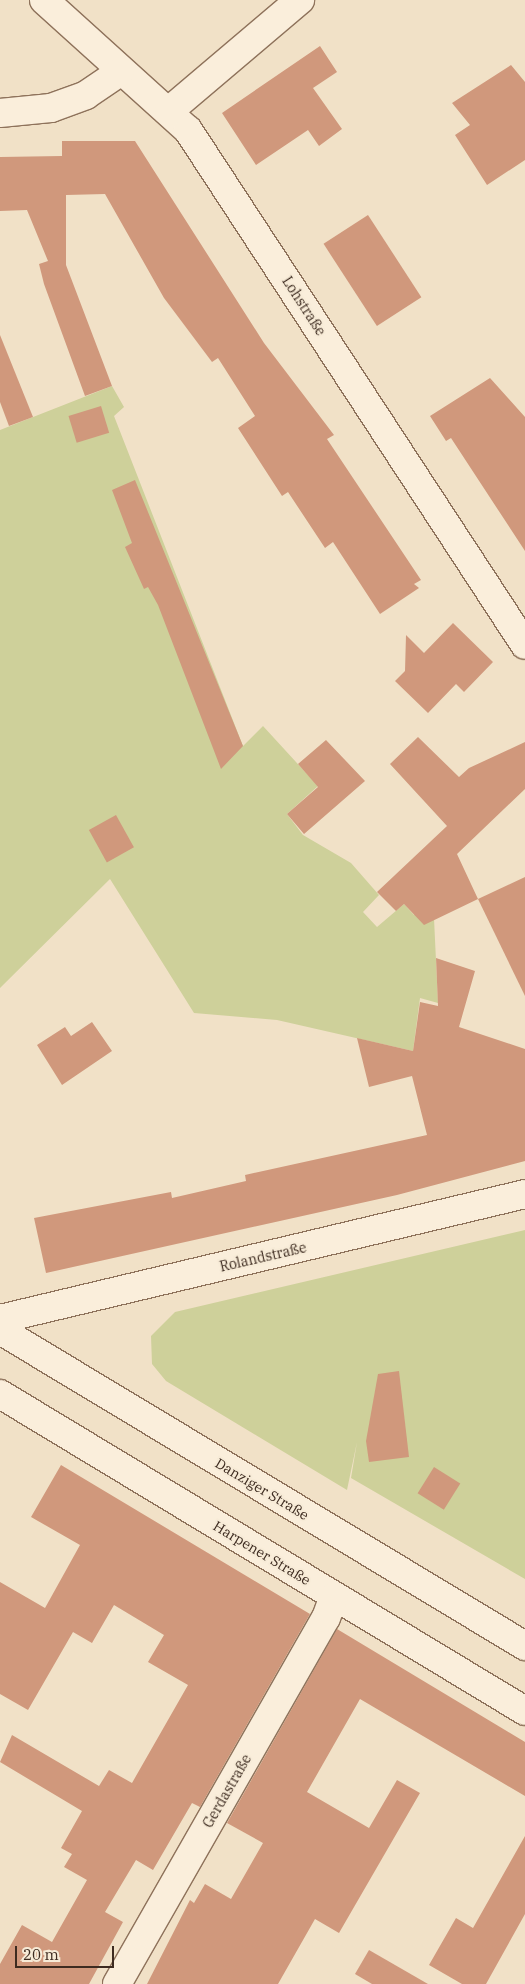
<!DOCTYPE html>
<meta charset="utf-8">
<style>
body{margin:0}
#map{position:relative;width:525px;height:1984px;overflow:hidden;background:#f1e1c7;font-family:"IBM Plex Serif",serif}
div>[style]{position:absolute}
.green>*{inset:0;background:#ced09a}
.building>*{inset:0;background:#d0987c;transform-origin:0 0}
.roads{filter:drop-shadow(1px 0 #8e725b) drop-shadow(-1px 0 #8e725b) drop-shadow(0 1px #8e725b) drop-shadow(0 -1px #8e725b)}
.street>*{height:28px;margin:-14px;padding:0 14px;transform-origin:14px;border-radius:14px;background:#faeedb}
.secondary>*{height:28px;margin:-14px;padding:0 14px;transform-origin:14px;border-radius:14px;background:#faeedb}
span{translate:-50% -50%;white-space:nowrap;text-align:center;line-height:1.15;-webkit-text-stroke:4px #f7ebd7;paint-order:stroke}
.street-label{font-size:14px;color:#3d2b20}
.scale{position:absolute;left:15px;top:1946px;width:99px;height:22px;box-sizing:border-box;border:2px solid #3d2b20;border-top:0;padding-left:6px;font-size:15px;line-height:18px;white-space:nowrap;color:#3d2b20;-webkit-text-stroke:4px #f7ebd7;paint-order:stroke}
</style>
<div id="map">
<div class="green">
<i style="clip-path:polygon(112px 386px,124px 407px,114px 416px,243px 746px,263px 726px,318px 786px,287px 814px,303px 835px,351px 863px,379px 895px,363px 912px,377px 927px,404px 904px,414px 915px,432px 876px,438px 1003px,420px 998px,413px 1051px,277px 1020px,194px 1013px,110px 879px,0 988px,0 430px)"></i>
<i style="clip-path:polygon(525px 1230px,525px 1579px,351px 1478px,357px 1442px,347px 1490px,166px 1381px,152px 1364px,151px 1336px,175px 1312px)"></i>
</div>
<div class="building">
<i style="clip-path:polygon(320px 46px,337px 72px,313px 88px,342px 129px,319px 146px,308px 130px,256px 165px,222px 113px)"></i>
<i style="clip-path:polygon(511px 65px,525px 82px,525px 160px,487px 185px,455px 135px,470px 125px,452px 103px)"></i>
<i style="clip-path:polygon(62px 141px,135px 141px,264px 343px,334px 435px,327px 439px,421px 580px,414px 584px,419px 588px,380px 614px,333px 542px,325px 548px,288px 492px,282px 496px,238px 428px,255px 416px,218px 358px,212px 362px,164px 298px,105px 194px,66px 195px,66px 265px,112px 386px,85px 396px,44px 284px,39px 264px,48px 261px,27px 210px,0 211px,0 157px,62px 156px)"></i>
<i style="left:368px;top:215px;width:98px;height:53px;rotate:57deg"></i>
<i style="clip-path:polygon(0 335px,33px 417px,9px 426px,0 402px)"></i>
<i style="clip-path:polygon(490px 378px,525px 417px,525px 551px,451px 438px,446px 441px,430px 416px)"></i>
<i style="left:101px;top:406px;width:28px;height:34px;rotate:73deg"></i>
<i style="clip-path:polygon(135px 480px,243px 746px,221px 769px,158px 605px,148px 587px,144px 589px,125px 547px,132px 543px,112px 490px)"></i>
<i style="clip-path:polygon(453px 623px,493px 662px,464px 692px,456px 684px,428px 713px,395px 681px,405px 671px,406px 635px,424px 653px)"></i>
<i style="clip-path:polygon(418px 737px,459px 777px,469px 768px,525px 742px,525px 789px,457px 854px,478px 899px,424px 925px,404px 904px,396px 911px,377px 892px,447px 826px,390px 764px)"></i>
<i style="clip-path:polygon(326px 740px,365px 781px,304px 834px,287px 814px,318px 787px,298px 764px)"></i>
<i style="left:116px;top:815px;width:37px;height:31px;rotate:61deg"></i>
<i style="clip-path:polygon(525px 877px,525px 996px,478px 899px)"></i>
<i style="clip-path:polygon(436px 958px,475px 971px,459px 1027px,525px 1049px,525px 1161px,397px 1195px,46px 1273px,34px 1218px,171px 1192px,172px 1198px,246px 1181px,245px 1175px,427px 1135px,412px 1076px,369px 1087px,357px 1038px,413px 1051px,420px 1002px,438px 1006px)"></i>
<i style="clip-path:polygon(92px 1022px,112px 1051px,62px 1085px,37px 1045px,65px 1027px,71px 1036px)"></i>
<i style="clip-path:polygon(399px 1371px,409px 1457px,369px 1462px,366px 1441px,378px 1374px)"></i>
<i style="clip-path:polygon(61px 1465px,310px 1614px,200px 1807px,192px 1803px,153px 1870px,136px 1860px,105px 1912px,123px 1922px,89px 1984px,0 1984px,0 1964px,22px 1925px,52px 1942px,87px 1880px,64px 1867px,72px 1854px,61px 1848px,82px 1811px,0 1762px,12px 1735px,99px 1786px,109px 1770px,132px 1783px,188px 1685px,148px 1662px,164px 1635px,114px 1605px,92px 1643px,73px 1632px,28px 1710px,0 1694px,0 1582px,45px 1608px,80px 1545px,31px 1517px)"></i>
<i style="left:434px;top:1467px;width:31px;height:31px;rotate:32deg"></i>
<i style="clip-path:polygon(337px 1629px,525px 1742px,525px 1796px,360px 1699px,307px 1792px,369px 1828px,397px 1780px,420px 1793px,339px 1933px,315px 1919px,278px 1984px,147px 1984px,190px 1900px,194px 1903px,205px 1884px,231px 1899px,263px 1843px,227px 1823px)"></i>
<i style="clip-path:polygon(525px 1836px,525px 1914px,486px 1984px,462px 1984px,429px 1965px,456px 1918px,473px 1928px)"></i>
<i style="clip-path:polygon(369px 1950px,428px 1984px,372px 1984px,355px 1974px)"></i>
</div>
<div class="roads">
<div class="street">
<i style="left:44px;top:0;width:194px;rotate:42.1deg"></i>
<i style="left:188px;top:130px;width:615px;rotate:56.8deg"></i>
<i style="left:169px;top:111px;width:172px;rotate:-40.3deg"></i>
<i style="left:0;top:113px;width:51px;rotate:-5.6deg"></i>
<i style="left:51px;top:108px;width:37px;rotate:-20deg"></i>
<i style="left:86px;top:95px;width:41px;rotate:-34.1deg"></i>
<i style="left:0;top:1319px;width:540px;rotate:-13.39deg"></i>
<i style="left:0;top:1394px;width:613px;rotate:31.12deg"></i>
<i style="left:117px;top:1984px;width:421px;rotate:-60.3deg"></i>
<i style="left:326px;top:1618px;width:23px;rotate:-70deg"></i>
</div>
<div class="secondary">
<i style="left:0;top:1330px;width:613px;rotate:31.04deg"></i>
</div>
</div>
<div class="street-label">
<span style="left:304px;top:306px;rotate:57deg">Lohstraße</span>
<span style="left:263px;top:1257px;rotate:-13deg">Rolandstraße</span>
<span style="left:262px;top:1489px;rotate:31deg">Danziger Straße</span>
<span style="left:262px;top:1553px;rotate:31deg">Harpener Straße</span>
<span style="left:227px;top:1791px;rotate:-60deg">Gerdastraße</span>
</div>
<div class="scale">20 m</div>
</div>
